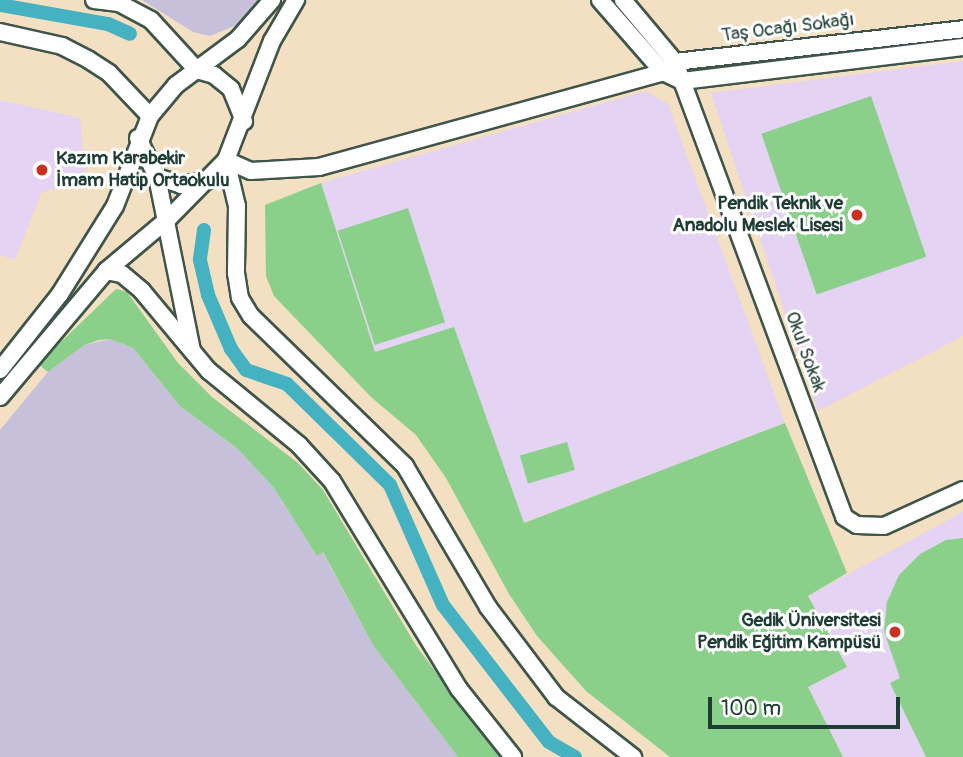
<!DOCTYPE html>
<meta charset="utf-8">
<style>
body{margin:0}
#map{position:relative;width:963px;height:757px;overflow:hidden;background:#f3dfc2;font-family:Pangolin,sans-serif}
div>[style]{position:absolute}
.built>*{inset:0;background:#e4d3f2}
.industrial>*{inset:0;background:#c6c0da}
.green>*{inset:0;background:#8ad08b;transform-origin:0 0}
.canal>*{height:14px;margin:-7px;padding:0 7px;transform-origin:7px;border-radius:7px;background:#44b2c0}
.roads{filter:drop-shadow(2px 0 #3f5549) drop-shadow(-2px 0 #3f5549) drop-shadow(0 2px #3f5549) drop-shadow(0 -2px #3f5549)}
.tertiary>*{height:16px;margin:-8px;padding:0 8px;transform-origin:8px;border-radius:8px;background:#fff}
.dots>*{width:19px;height:19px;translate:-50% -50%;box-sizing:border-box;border:4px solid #fff;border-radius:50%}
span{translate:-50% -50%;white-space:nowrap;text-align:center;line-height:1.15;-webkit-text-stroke:6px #fff;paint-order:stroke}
.street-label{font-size:19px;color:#1f3d34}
.poi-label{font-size:19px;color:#1f3d34;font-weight:700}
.left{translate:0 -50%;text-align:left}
.right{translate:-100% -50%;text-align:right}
.scale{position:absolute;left:708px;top:697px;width:192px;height:32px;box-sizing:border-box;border:4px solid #1f3d34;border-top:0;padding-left:9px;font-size:21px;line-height:24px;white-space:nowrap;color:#1f3d34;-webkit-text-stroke:5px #fff;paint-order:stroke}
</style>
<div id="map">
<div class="built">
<i style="clip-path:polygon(963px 61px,963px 336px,818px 411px,711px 93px)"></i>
<i style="clip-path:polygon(646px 91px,668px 104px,785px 423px,523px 523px,454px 328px,375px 352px,321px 183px)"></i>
<i style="clip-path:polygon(0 100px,80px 118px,86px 184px,66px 184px,41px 193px,15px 260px,0 255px)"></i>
<i style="clip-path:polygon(963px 512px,963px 757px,843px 757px,808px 687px,847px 667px,808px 596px)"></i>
</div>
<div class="industrial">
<i style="clip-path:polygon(142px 0,261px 0,239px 24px,210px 36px,193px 32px)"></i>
<i style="clip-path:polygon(110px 339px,133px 348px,180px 406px,238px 449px,274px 488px,317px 556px,322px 551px,373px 645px,458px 757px,0 757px,0 430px,48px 372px,84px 345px)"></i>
</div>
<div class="green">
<i style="left:871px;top:96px;width:170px;height:116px;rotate:71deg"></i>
<i style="clip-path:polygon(321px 183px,375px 352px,454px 327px,524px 523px,785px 423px,847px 573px,808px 596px,847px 667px,808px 687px,843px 757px,670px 757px,586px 691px,537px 636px,509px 594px,446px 478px,416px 435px,371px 397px,274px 296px,266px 276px,265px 205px)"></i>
<i style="left:408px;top:208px;width:120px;height:74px;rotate:72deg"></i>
<i style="clip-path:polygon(116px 289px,127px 292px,178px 363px,212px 397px,298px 463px,323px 490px,417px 647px,500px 757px,458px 757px,373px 645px,323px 552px,317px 556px,274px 488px,238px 449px,180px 406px,133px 348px,110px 339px,99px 340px,84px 345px,48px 372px,38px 364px)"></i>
<i style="left:567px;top:442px;width:29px;height:49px;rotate:74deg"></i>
<i style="clip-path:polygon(963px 538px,963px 757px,926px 757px,890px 683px,900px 678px,884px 631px,887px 602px,899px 575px,920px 554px,946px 540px)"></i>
</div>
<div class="canal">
<i style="left:0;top:5px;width:110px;rotate:10deg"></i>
<i style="left:108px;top:24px;width:24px;rotate:24deg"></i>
<i style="left:204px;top:230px;width:30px;rotate:98deg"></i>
<i style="left:200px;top:260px;width:36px;rotate:77deg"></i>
<i style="left:208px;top:295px;width:59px;rotate:66.9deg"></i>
<i style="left:231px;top:349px;width:26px;rotate:54deg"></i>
<i style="left:246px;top:370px;width:43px;rotate:18.9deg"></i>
<i style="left:287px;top:384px;width:144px;rotate:44.4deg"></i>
<i style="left:390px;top:485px;width:131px;rotate:66.2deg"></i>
<i style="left:443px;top:605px;width:173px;rotate:52.3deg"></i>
<i style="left:549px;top:742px;width:30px;rotate:30deg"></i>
</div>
<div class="roads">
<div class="tertiary">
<i style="left:94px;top:0;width:25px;rotate:7deg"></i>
<i style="left:119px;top:3px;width:36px;rotate:28deg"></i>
<i style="left:151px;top:20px;width:68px;rotate:47.4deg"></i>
<i style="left:197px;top:70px;width:18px;rotate:16deg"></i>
<i style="left:214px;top:75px;width:22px;rotate:39deg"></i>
<i style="left:231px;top:89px;width:35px;rotate:68deg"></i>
<i style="left:600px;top:0;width:96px;rotate:48.8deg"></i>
<i style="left:663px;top:72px;width:21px;rotate:25deg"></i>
<i style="left:682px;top:81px;width:283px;rotate:-6.9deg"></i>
<i style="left:623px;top:0;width:81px;rotate:50deg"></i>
<i style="left:675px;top:62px;width:485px;rotate:69.6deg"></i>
<i style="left:844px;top:517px;width:15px;rotate:32deg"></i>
<i style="left:857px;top:525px;width:27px;rotate:2deg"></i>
<i style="left:884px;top:526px;width:87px;rotate:-24.5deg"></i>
<i style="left:0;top:32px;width:64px;rotate:12.7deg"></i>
<i style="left:62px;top:46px;width:30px;rotate:27deg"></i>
<i style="left:89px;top:60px;width:24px;rotate:33deg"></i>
<i style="left:109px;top:73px;width:59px;rotate:46.4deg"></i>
<i style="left:138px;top:138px;width:43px;rotate:64deg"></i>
<i style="left:157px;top:177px;width:25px;rotate:18deg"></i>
<i style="left:181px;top:185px;width:26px;rotate:-9deg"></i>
<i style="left:226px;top:160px;width:27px;rotate:24deg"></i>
<i style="left:251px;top:171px;width:68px;rotate:-3.4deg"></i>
<i style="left:319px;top:167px;width:357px;rotate:-15.4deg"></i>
<i style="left:663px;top:72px;width:16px;rotate:-40deg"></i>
<i style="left:675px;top:62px;width:290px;rotate:-6.5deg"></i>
<i style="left:226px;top:160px;width:47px;rotate:76.6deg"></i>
<i style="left:237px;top:206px;width:67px;rotate:90.9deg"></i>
<i style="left:236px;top:273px;width:25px;rotate:81deg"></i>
<i style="left:240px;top:298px;width:21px;rotate:59deg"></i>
<i style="left:251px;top:316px;width:215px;rotate:44.2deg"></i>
<i style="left:405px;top:466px;width:164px;rotate:59.5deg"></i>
<i style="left:488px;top:607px;width:113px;rotate:52.9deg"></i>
<i style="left:556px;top:697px;width:98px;rotate:37.9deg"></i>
<i style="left:157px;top:177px;width:177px;rotate:78.6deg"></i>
<i style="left:106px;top:271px;width:16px;rotate:11deg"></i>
<i style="left:122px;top:274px;width:26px;rotate:40deg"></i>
<i style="left:142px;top:291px;width:104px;rotate:50.1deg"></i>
<i style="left:209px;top:371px;width:117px;rotate:39.4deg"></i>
<i style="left:299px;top:445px;width:49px;rotate:47.5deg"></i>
<i style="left:332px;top:481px;width:244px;rotate:58.6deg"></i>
<i style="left:459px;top:689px;width:87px;rotate:51.5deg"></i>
<i style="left:0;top:370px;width:97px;rotate:-51.7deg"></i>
<i style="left:60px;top:294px;width:104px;rotate:-58deg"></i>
<i style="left:115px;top:206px;width:97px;rotate:-68.7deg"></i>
<i style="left:150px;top:116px;width:40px;rotate:-50deg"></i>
<i style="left:176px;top:85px;width:77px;rotate:-36.6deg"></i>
<i style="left:238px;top:39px;width:52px;rotate:-48.9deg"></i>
<i style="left:0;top:397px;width:165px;rotate:-49.9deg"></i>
<i style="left:106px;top:271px;width:81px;rotate:-40deg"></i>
<i style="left:168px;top:219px;width:83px;rotate:-45.5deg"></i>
<i style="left:226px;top:160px;width:128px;rotate:-68.9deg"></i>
<i style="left:272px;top:41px;width:48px;rotate:-59.7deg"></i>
</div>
</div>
<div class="dots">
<i style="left:42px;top:170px;background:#c8321e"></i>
<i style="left:857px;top:215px;background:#c8321e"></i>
<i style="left:895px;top:632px;background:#c8321e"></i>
</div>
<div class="street-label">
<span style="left:788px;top:28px;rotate:-7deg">Taş Ocağı Sokağı</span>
<span style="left:805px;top:352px;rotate:70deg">Okul Sokak</span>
</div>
<div class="poi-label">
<span class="left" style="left:56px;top:170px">Kazım Karabekir<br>İmam Hatip Ortaokulu</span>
<span class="right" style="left:843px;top:215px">Pendik Teknik ve<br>Anadolu Meslek Lisesi</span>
<span class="right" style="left:881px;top:632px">Gedik Üniversitesi<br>Pendik Eğitim Kampüsü</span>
</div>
<div class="scale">100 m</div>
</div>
